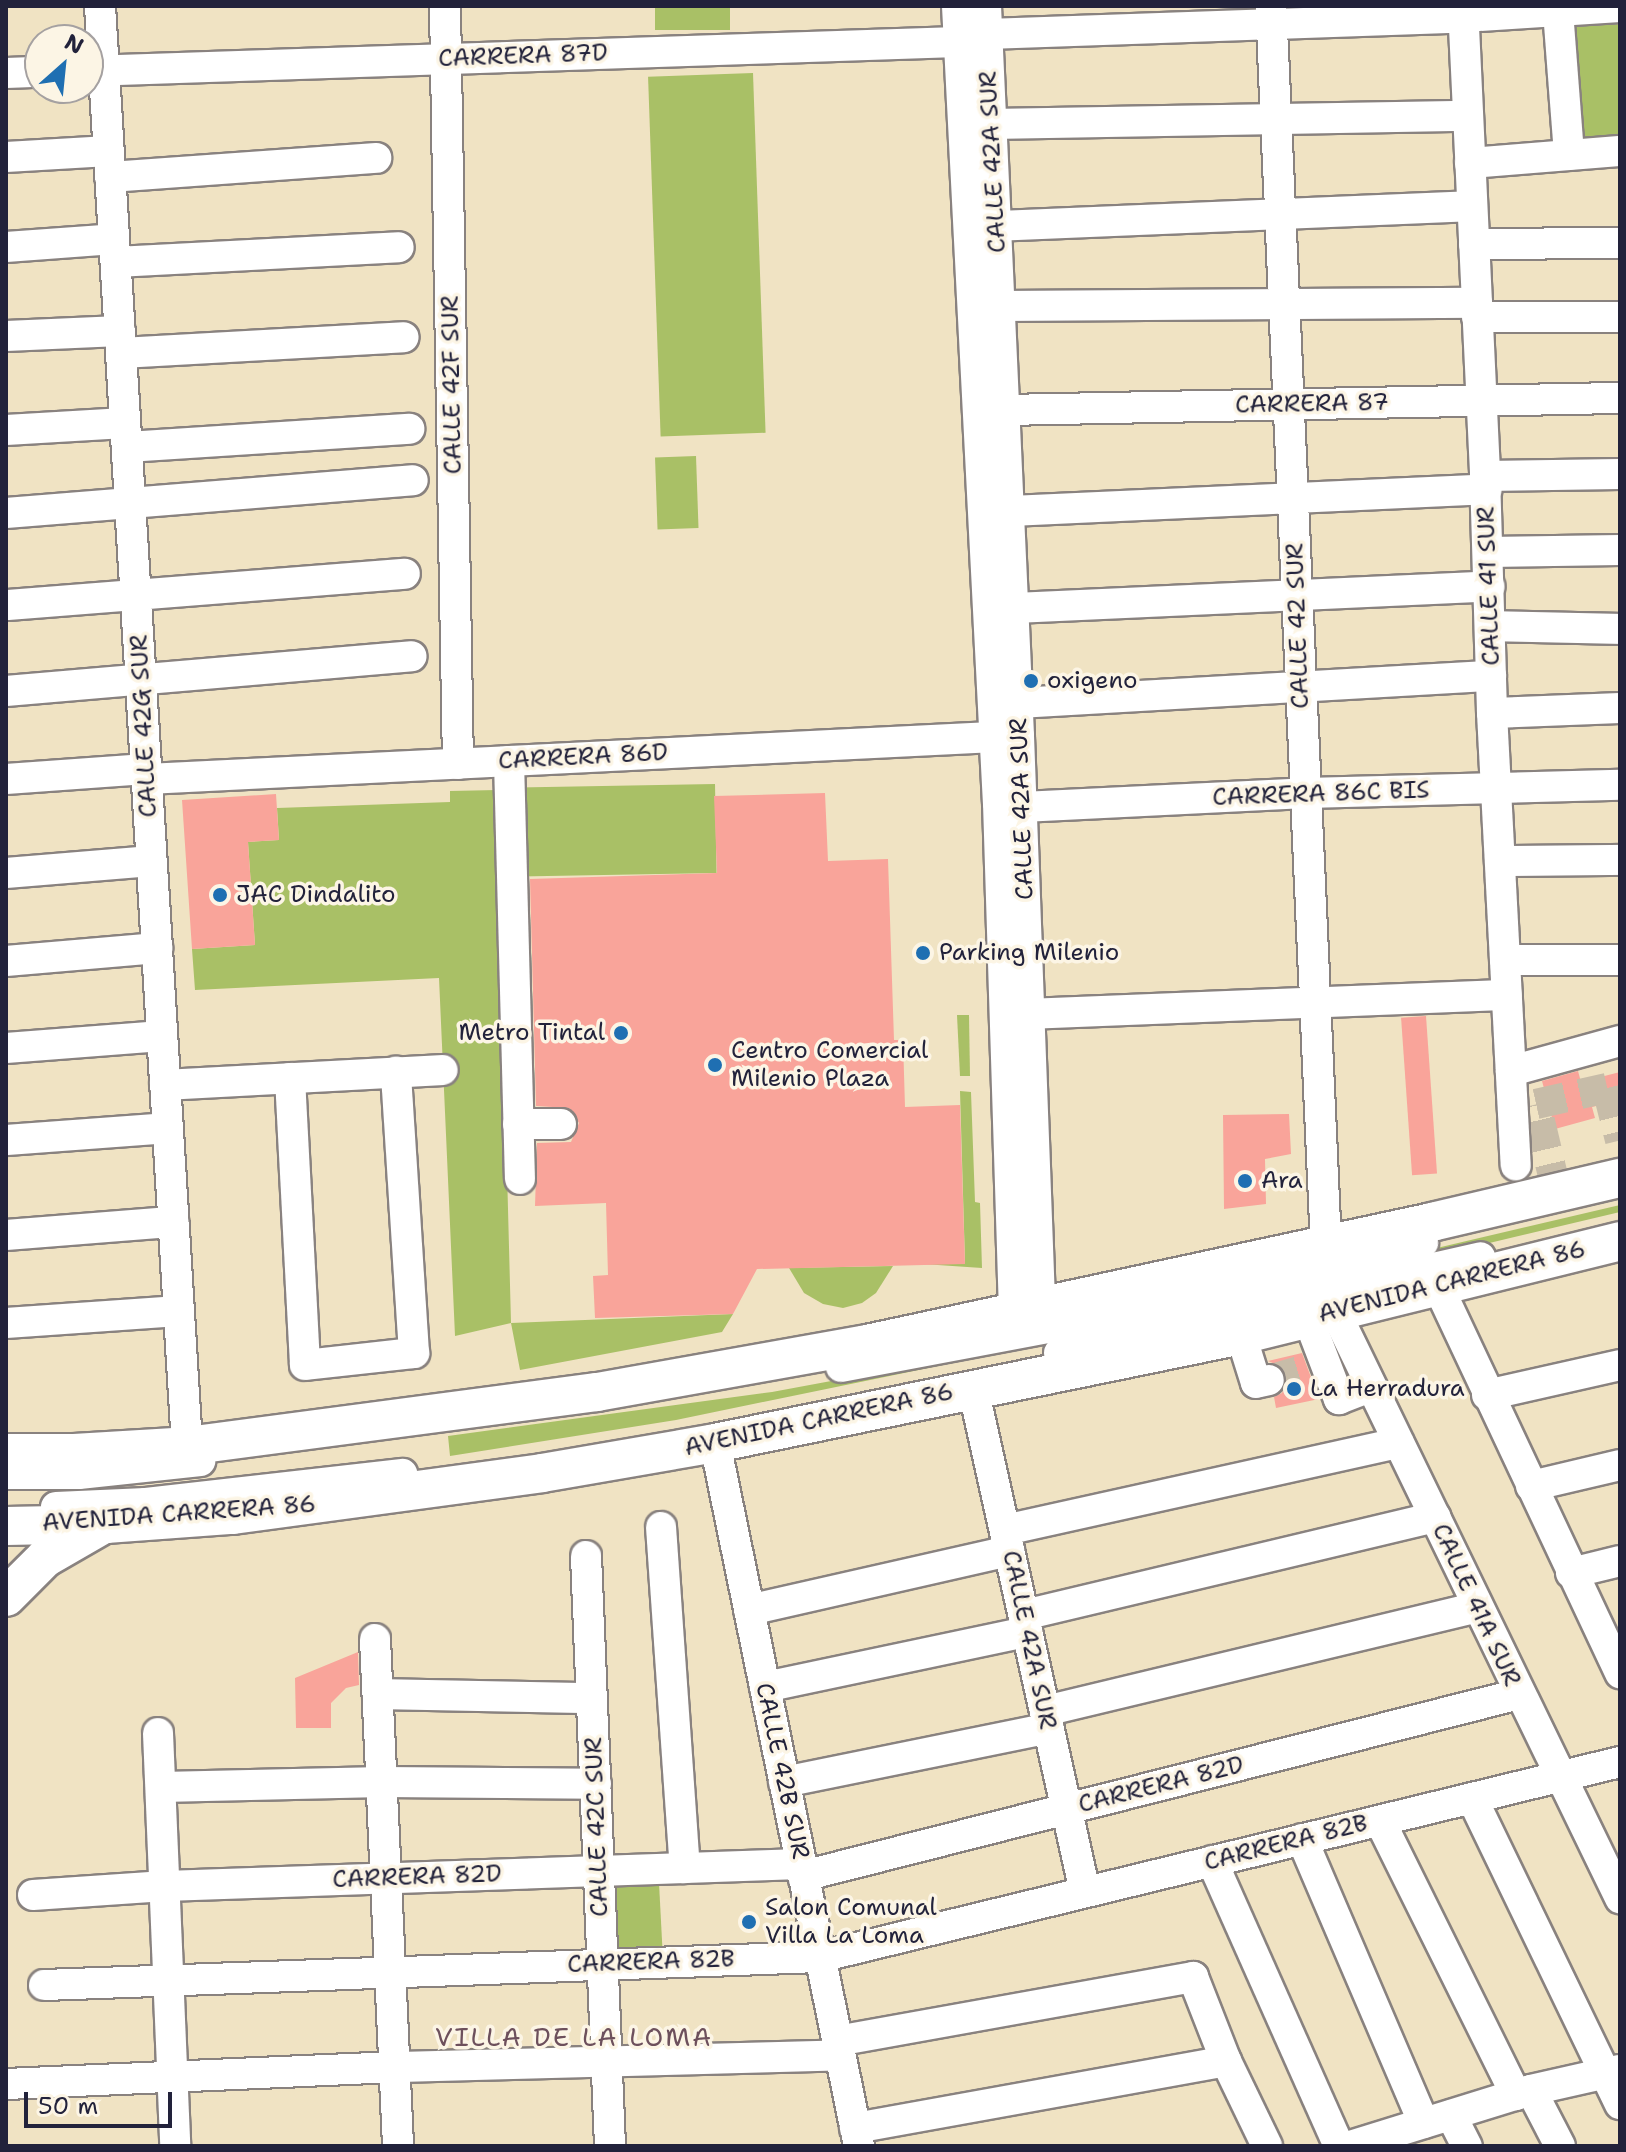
<!DOCTYPE html>
<style>
body{margin:0}
#map{position:relative;width:1626px;height:2152px;overflow:hidden;background:#f0e3c3;font-family:"Shantell Sans",sans-serif}
div>[style]{position:absolute}
.green>*{inset:0;background:#a9c066;transform-origin:0 0}
.building>*{inset:0;background:#f9a49a;transform-origin:0 0}
.minor-tunnel>*{height:30px;margin-top:-15px;transform-origin:0;background:repeating-linear-gradient(90deg,#c7bca8 0 30px,transparent 0 45px)}
.roads{filter:drop-shadow(2px 0 #89827f) drop-shadow(-2px 0 #89827f) drop-shadow(0 2px #89827f) drop-shadow(0 -2px #89827f)}
.minor>*{height:30px;margin:-15px;padding:0 15px;transform-origin:15px;border-radius:15px;background:#fff}
.major>*{height:38px;margin:-19px;padding:0 19px;transform-origin:19px;border-radius:19px;background:#fff}
.dots>*{width:22px;height:22px;translate:-50% -50%;box-sizing:border-box;border:4px solid #fcf5e5;border-radius:50%}
span{translate:-50% -50%;white-space:nowrap;text-align:center;line-height:1.15;-webkit-text-stroke:7px #fcf5e5;paint-order:stroke}
.street-label{font-size:24px;color:#22223b}
.poi-label{font-size:24px;color:#22223b}
.left{translate:0 -50%;text-align:left}
.right{translate:-100% -50%;text-align:right}
.neighbourhood-label{font-size:26px;color:#6d505c;letter-spacing:2px}
.frame{position:absolute;inset:0;border:8px solid #22223b;pointer-events:none}
.north{position:absolute;left:24px;top:24px;width:80px;height:80px;box-sizing:border-box;background:#fcf5e5;border:2px solid #a5a1a1;border-radius:50%;rotate:27deg;font-size:22px;font-weight:700;line-height:32px;text-align:center;color:#22223b}
.north::after{content:'';display:block;margin:auto;width:28px;height:36px;background:#1f6fb2;clip-path:polygon(50% 0,100% 100%,50% 72%,0 100%)}
.scale{position:absolute;left:24px;top:2092px;width:148px;height:36px;box-sizing:border-box;border:4px solid #22223b;border-top:0;padding-left:10px;font-size:24px;line-height:28px;white-space:nowrap;color:#22223b;-webkit-text-stroke:6px #fcf5e5;paint-order:stroke}
</style>
<div id="map">
<div class="green">
<i style="left:655px;top:6px;width:75px;height:24px"></i>
<i style="clip-path:polygon(1620px 24px,1620px 141px,1577px 143px,1570px 27px)"></i>
<i style="left:753px;top:73px;width:360px;height:105px;rotate:88deg"></i>
<i style="left:696px;top:456px;width:72px;height:41px;rotate:88deg"></i>
<i style="left:715px;top:784px;width:89px;height:197px;rotate:89deg"></i>
<i style="clip-path:polygon(497px 790px,511px 1323px,733px 1314px,722px 1332px,520px 1370px,511px 1323px,455px 1336px,439px 978px,195px 990px,192px 949px,255px 945px,248px 842px,279px 840px,277px 808px,450px 802px,450px 791px)"></i>
<i style="clip-path:polygon(957px 1015px,969px 1015px,970px 1076px,960px 1076px)"></i>
<i style="clip-path:polygon(960px 1091px,971px 1092px,975px 1202px,980px 1203px,982px 1268px,923px 1264px,965px 1263px)"></i>
<i style="clip-path:polygon(1620px 1205px,1620px 1212px,1090px 1338px,1088px 1330px)"></i>
<i style="clip-path:polygon(893px 1266px,876px 1293px,862px 1303px,843px 1308px,823px 1304px,804px 1293px,789px 1268px)"></i>
<i style="clip-path:polygon(971px 1355px,972px 1359px,676px 1420px,450px 1456px,448px 1436px,772px 1392px)"></i>
<i style="left:659px;top:1883px;width:68px;height:49px;rotate:87deg"></i>
</div>
<div class="building">
<i style="clip-path:polygon(825px 793px,828px 861px,888px 859px,894px 1040px,903px 1040px,905px 1107px,960px 1105px,965px 1264px,757px 1269px,733px 1314px,595px 1318px,593px 1276px,608px 1275px,606px 1203px,535px 1206px,537px 1143px,571px 1142px,579px 1123px,569px 1108px,536px 1106px,530px 879px,717px 873px,714px 796px)"></i>
<i style="clip-path:polygon(276px 794px,279px 840px,248px 842px,255px 945px,192px 949px,182px 800px)"></i>
<i style="left:1426px;top:1016px;width:158px;height:25px;rotate:86deg"></i>
<i style="clip-path:polygon(1578px 1071px,1581px 1082px,1620px 1072px,1620px 1100px,1592px 1107px,1595px 1118px,1555px 1129px,1542px 1081px)"></i>
<i style="clip-path:polygon(1289px 1114px,1291px 1154px,1265px 1159px,1266px 1204px,1224px 1209px,1223px 1115px)"></i>
<i style="clip-path:polygon(1302px 1353px,1319px 1399px,1276px 1408px,1274px 1397px,1282px 1393px,1287px 1377px,1282px 1367px,1268px 1361px)"></i>
<i style="clip-path:polygon(358px 1652px,359px 1685px,346px 1688px,331px 1703px,331px 1728px,296px 1728px,295px 1678px)"></i>
</div>
<div class="minor-tunnel">
<i style="left:1557px;top:1193px;width:91px;rotate:-103.3deg"></i>
<i style="left:1536px;top:1104px;width:73px;rotate:-12.7deg"></i>
<i style="left:1607px;top:1088px;width:54px;rotate:76deg"></i>
<i style="left:1269px;top:1380px;width:45px;rotate:-16.8deg"></i>
</div>
<div class="roads">
<div class="minor">
<i style="left:100px;top:6px;width:1443px;rotate:86.54deg"></i>
<i style="left:445px;top:6px;width:758px;rotate:89.02deg"></i>
<i style="left:957px;top:6px;width:798px;rotate:87.06deg"></i>
<i style="left:998px;top:803px;width:508px;rotate:88.2deg"></i>
<i style="left:986px;top:6px;width:731px;rotate:87.41deg"></i>
<i style="left:1019px;top:736px;width:591px;rotate:87.87deg"></i>
<i style="left:1271px;top:6px;width:1240px;rotate:87.46deg"></i>
<i style="left:1463px;top:6px;width:471px;rotate:87.3deg"></i>
<i style="left:1485px;top:476px;width:237px;rotate:88.3deg"></i>
<i style="left:1492px;top:713px;width:453px;rotate:87deg"></i>
<i style="left:1558px;top:11px;width:144px;rotate:85.6deg"></i>
<i style="left:987px;top:34px;width:476px;rotate:-2deg"></i>
<i style="left:1463px;top:17px;width:157px;rotate:-3.6deg"></i>
<i style="left:88px;top:71px;width:870px;rotate:-1.91deg"></i>
<i style="left:6px;top:73px;width:34px;rotate:-2deg"></i>
<i style="left:991px;top:124px;width:477px;rotate:-1deg"></i>
<i style="left:6px;top:157px;width:103px;rotate:-3.3deg"></i>
<i style="left:1470px;top:163px;width:150px;rotate:-4.6deg"></i>
<i style="left:110px;top:177px;width:267px;rotate:-4.1deg"></i>
<i style="left:996px;top:226px;width:476px;rotate:-2.4deg"></i>
<i style="left:1474px;top:244px;width:146px;rotate:-0.4deg"></i>
<i style="left:6px;top:247px;width:108px;rotate:-4.2deg"></i>
<i style="left:116px;top:262px;width:283px;rotate:-3deg"></i>
<i style="left:1000px;top:306px;width:477px;rotate:-0.4deg"></i>
<i style="left:1477px;top:317px;width:143px"></i>
<i style="left:6px;top:336px;width:114px;rotate:-2.5deg"></i>
<i style="left:121px;top:353px;width:283px;rotate:-3.2deg"></i>
<i style="left:1004px;top:410px;width:616px;rotate:-1.12deg"></i>
<i style="left:6px;top:430px;width:119px;rotate:-3.4deg"></i>
<i style="left:127px;top:447px;width:283px;rotate:-3.7deg"></i>
<i style="left:1485px;top:476px;width:135px;rotate:-0.8deg"></i>
<i style="left:1009px;top:511px;width:478px;rotate:-2.6deg"></i>
<i style="left:6px;top:513px;width:408px;rotate:-4.6deg"></i>
<i style="left:1488px;top:552px;width:132px;rotate:-0.9deg"></i>
<i style="left:8px;top:605px;width:398px;rotate:-4.5deg"></i>
<i style="left:1013px;top:608px;width:477px;rotate:-2.6deg"></i>
<i style="left:1490px;top:626px;width:130px;rotate:1.3deg"></i>
<i style="left:6px;top:691px;width:407px;rotate:-4.9deg"></i>
<i style="left:1018px;top:703px;width:474px;rotate:-3.3deg"></i>
<i style="left:1492px;top:713px;width:128px;rotate:-2.2deg"></i>
<i style="left:509px;top:761px;width:418px;rotate:88.5deg"></i>
<i style="left:6px;top:779px;width:140px;rotate:-4.1deg"></i>
<i style="left:147px;top:779px;width:867px;rotate:-2.84deg"></i>
<i style="left:1022px;top:807px;width:284px;rotate:-2.8deg"></i>
<i style="left:1306px;top:793px;width:314px;rotate:-1.5deg"></i>
<i style="left:1500px;top:861px;width:120px;rotate:-0.5deg"></i>
<i style="left:6px;top:873px;width:146px;rotate:-4.7deg"></i>
<i style="left:1505px;top:960px;width:115px"></i>
<i style="left:6px;top:961px;width:152px;rotate:-4.9deg"></i>
<i style="left:1029px;top:1014px;width:478px;rotate:-2.3deg"></i>
<i style="left:6px;top:1048px;width:156px;rotate:-4.4deg"></i>
<i style="left:1511px;top:1071px;width:113px;rotate:-15.4deg"></i>
<i style="left:290px;top:1078px;width:287px;rotate:87deg"></i>
<i style="left:305px;top:1365px;width:110px;rotate:-6.3deg"></i>
<i style="left:414px;top:1353px;width:282px;rotate:-93.7deg"></i>
<i style="left:165px;top:1085px;width:278px;rotate:-3.1deg"></i>
<i style="left:518px;top:1124px;width:43px"></i>
<i style="left:6px;top:1140px;width:162px;rotate:-4.2deg"></i>
<i style="left:6px;top:1235px;width:168px;rotate:-4.5deg"></i>
<i style="left:1438px;top:1286px;width:428px;rotate:64.8deg"></i>
<i style="left:1335px;top:1311px;width:653px;rotate:64.1deg"></i>
<i style="left:1308px;top:1318px;width:87px;rotate:69.1deg"></i>
<i style="left:1339px;top:1399px;width:34px;rotate:-21deg"></i>
<i style="left:6px;top:1323px;width:173px;rotate:-4deg"></i>
<i style="left:1241px;top:1335px;width:50px;rotate:72.6deg"></i>
<i style="left:1256px;top:1383px;width:13px;rotate:-13deg"></i>
<i style="left:1059px;top:1353px;width:432px;rotate:-12.8deg"></i>
<i style="left:841px;top:1367px;width:248px;rotate:-10.7deg"></i>
<i style="left:1085px;top:1321px;width:347px;rotate:-13deg"></i>
<i style="left:973px;top:1388px;width:516px;rotate:77.47deg"></i>
<i style="left:1487px;top:1395px;width:136px;rotate:-12.7deg"></i>
<i style="left:715px;top:1443px;width:718px;rotate:78.42deg"></i>
<i style="left:6px;top:1474px;width:73px"></i>
<i style="left:79px;top:1474px;width:122px;rotate:-6.1deg"></i>
<i style="left:1531px;top:1486px;width:91px;rotate:-13.3deg"></i>
<i style="left:56px;top:1507px;width:90px;rotate:-2.5deg"></i>
<i style="left:146px;top:1503px;width:258px;rotate:-6.5deg"></i>
<i style="left:661px;top:1527px;width:342px;rotate:86deg"></i>
<i style="left:1005px;top:1530px;width:403px;rotate:-12.5deg"></i>
<i style="left:586px;top:1556px;width:590px;rotate:87.67deg"></i>
<i style="left:1571px;top:1573px;width:50px;rotate:-13.8deg"></i>
<i style="left:749px;top:1610px;width:267px;rotate:-12.8deg"></i>
<i style="left:1024px;top:1615px;width:423px;rotate:-13.4deg"></i>
<i style="left:375px;top:1639px;width:508px;rotate:87.4deg"></i>
<i style="left:765px;top:1687px;width:268px;rotate:-11.9deg"></i>
<i style="left:378px;top:1694px;width:214px;rotate:1.1deg"></i>
<i style="left:1045px;top:1711px;width:445px;rotate:-13.5deg"></i>
<i style="left:158px;top:1733px;width:413px;rotate:87.6deg"></i>
<i style="left:784px;top:1782px;width:270px;rotate:-11.5deg"></i>
<i style="left:161px;top:1787px;width:222px;rotate:-1.3deg"></i>
<i style="left:383px;top:1782px;width:213px;rotate:0.5deg"></i>
<i style="left:1472px;top:1798px;width:340px;rotate:64.2deg"></i>
<i style="left:1380px;top:1821px;width:306px;rotate:63.6deg"></i>
<i style="left:1302px;top:1839px;width:309px;rotate:66.8deg"></i>
<i style="left:1212px;top:1861px;width:312px;rotate:66deg"></i>
<i style="left:803px;top:1876px;width:739px;rotate:-14.26deg"></i>
<i style="left:33px;top:1895px;width:132px;rotate:-3.9deg"></i>
<i style="left:165px;top:1886px;width:636px;rotate:-1.98deg"></i>
<i style="left:44px;top:1985px;width:777px;rotate:-2.07deg"></i>
<i style="left:820px;top:1957px;width:823px;rotate:-13.7deg"></i>
<i style="left:837px;top:2041px;width:362px;rotate:-10.2deg"></i>
<i style="left:1193px;top:1977px;width:90px;rotate:68.6deg"></i>
<i style="left:1226px;top:2061px;width:94px;rotate:64.2deg"></i>
<i style="left:6px;top:2084px;width:389px;rotate:-2.5deg"></i>
<i style="left:395px;top:2067px;width:445px;rotate:-1.5deg"></i>
<i style="left:1531px;top:2090px;width:63px;rotate:62.6deg"></i>
<i style="left:1451px;top:2115px;width:35px;rotate:63deg"></i>
<i style="left:855px;top:2128px;width:377px;rotate:-10.2deg"></i>
<i style="left:1350px;top:2146px;width:189px;rotate:-17.2deg"></i>
<i style="left:1531px;top:2090px;width:91px;rotate:-12.7deg"></i>
</div>
<div class="major">
<i style="left:6px;top:1453px;width:68px"></i>
<i style="left:74px;top:1453px;width:113px;rotate:-3.5deg"></i>
<i style="left:187px;top:1446px;width:414px;rotate:-7.5deg"></i>
<i style="left:597px;top:1392px;width:274px;rotate:-10.1deg"></i>
<i style="left:867px;top:1344px;width:578px;rotate:-12.18deg"></i>
<i style="left:1432px;top:1222px;width:193px;rotate:-13.2deg"></i>
<i style="left:6px;top:1526px;width:100px;rotate:-1.1deg"></i>
<i style="left:106px;top:1524px;width:127px;rotate:-4.1deg"></i>
<i style="left:233px;top:1515px;width:312px;rotate:-7.7deg"></i>
<i style="left:542px;top:1473px;width:176px;rotate:-9.8deg"></i>
<i style="left:715px;top:1443px;width:537px;rotate:-11.6deg"></i>
<i style="left:1241px;top:1335px;width:390px;rotate:-13.9deg"></i>
<i style="left:6px;top:1597px;width:55px;rotate:-45deg"></i>
<i style="left:45px;top:1558px;width:62px;rotate:-29.9deg"></i>
</div>
</div>
<div class="dots">
<i style="left:1031px;top:681px;background:#1f6fb2"></i>
<i style="left:220px;top:895px;background:#1f6fb2"></i>
<i style="left:923px;top:953px;background:#1f6fb2"></i>
<i style="left:621px;top:1033px;background:#1f6fb2"></i>
<i style="left:715px;top:1065px;background:#1f6fb2"></i>
<i style="left:1245px;top:1181px;background:#1f6fb2"></i>
<i style="left:1294px;top:1389px;background:#1f6fb2"></i>
<i style="left:749px;top:1922px;background:#1f6fb2"></i>
</div>
<div class="street-label">
<span style="left:523px;top:56px;rotate:-2deg">CARRERA 87D</span>
<span style="left:993px;top:162px;rotate:-93deg">CALLE 42A SUR</span>
<span style="left:452px;top:385px;rotate:-91deg">CALLE 42F SUR</span>
<span style="left:1312px;top:404px;rotate:-1deg">CARRERA 87</span>
<span style="left:1489px;top:586px;rotate:-92deg">CALLE 41 SUR</span>
<span style="left:1298px;top:626px;rotate:-92deg">CALLE 42 SUR</span>
<span style="left:144px;top:726px;rotate:-93deg">CALLE 42G SUR</span>
<span style="left:583px;top:757px;rotate:-3deg">CARRERA 86D</span>
<span style="left:1321px;top:794px;rotate:-2deg">CARRERA 86C BIS</span>
<span style="left:1022px;top:809px;rotate:-92deg">CALLE 42A SUR</span>
<span style="left:1452px;top:1282px;rotate:-14deg">AVENIDA CARRERA 86</span>
<span style="left:819px;top:1420px;rotate:-12deg">AVENIDA CARRERA 86</span>
<span style="left:179px;top:1514px;rotate:-4deg">AVENIDA CARRERA 86</span>
<span style="left:1476px;top:1605px;rotate:65deg">CALLE 41A SUR</span>
<span style="left:1029px;top:1640px;rotate:78deg">CALLE 42A SUR</span>
<span style="left:782px;top:1771px;rotate:78deg">CALLE 42B SUR</span>
<span style="left:1161px;top:1785px;rotate:-14deg">CARRERA 82D</span>
<span style="left:597px;top:1827px;rotate:-92deg">CALLE 42C SUR</span>
<span style="left:1286px;top:1843px;rotate:-14deg">CARRERA 82B</span>
<span style="left:417px;top:1877px;rotate:-2deg">CARRERA 82D</span>
<span style="left:651px;top:1962px;rotate:-2deg">CARRERA 82B</span>
</div>
<div class="poi-label">
<span class="left" style="left:1047px;top:681px">oxigeno</span>
<span class="left" style="left:236px;top:895px">JAC Dindalito</span>
<span class="left" style="left:939px;top:953px">Parking Milenio</span>
<span class="right" style="left:605px;top:1033px">Metro Tintal</span>
<span class="left" style="left:731px;top:1065px">Centro Comercial<br>Milenio Plaza</span>
<span class="left" style="left:1261px;top:1181px">Ara</span>
<span class="left" style="left:1310px;top:1389px">La Herradura</span>
<span class="left" style="left:765px;top:1922px">Salon Comunal<br>Villa La Loma</span>
</div>
<div class="neighbourhood-label">
<span style="left:574px;top:2037px">VILLA DE LA LOMA</span>
</div>
<div class="frame"></div>
<div class="north">N</div>
<div class="scale">50 m</div>
</div>
